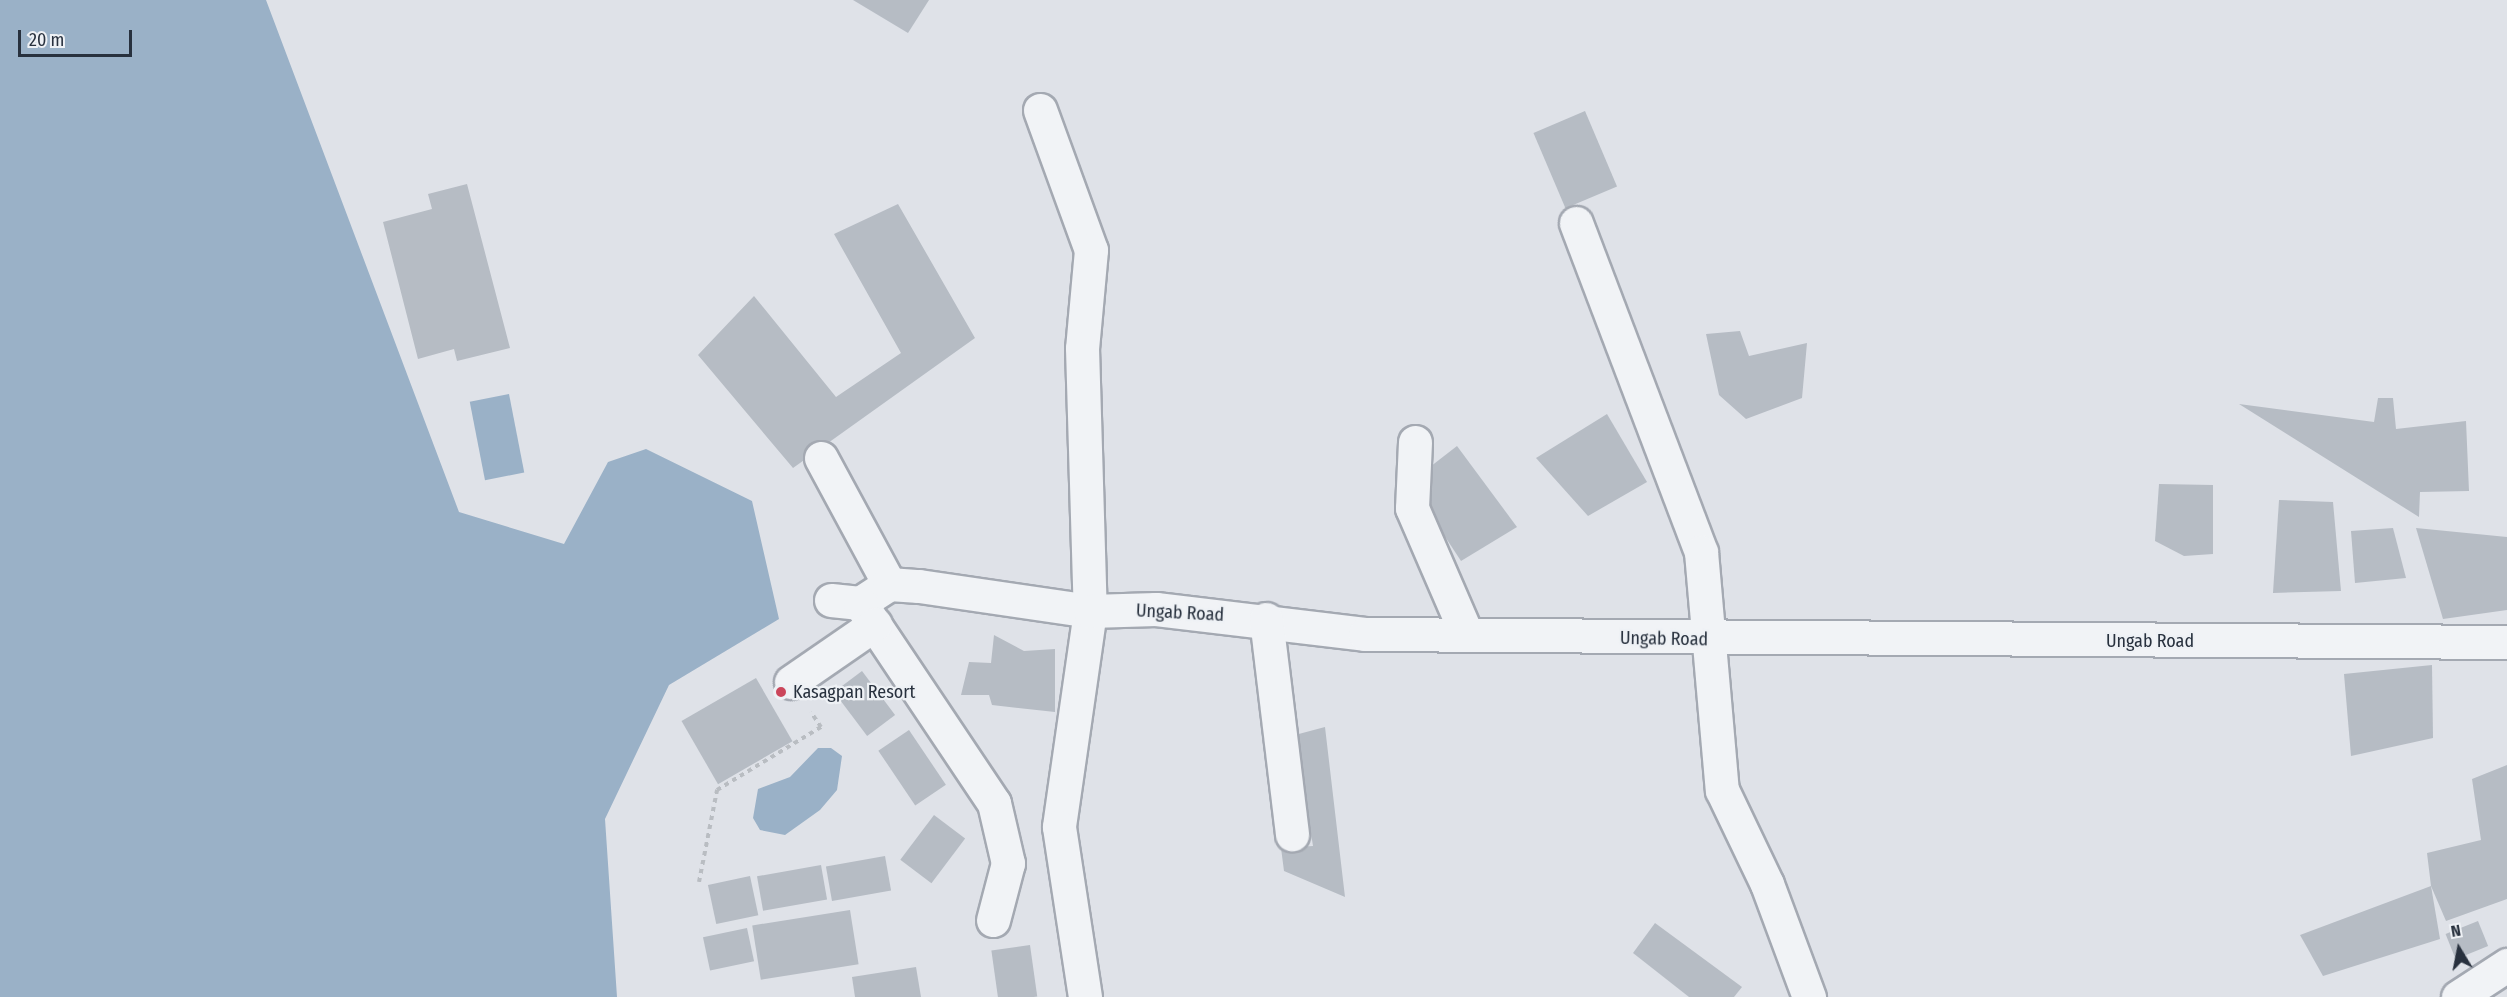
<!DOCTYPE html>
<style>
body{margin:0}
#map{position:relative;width:2507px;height:997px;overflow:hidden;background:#dfe2e8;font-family:"Fira Sans Condensed",sans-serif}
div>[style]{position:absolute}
.water>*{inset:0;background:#9ab1c7;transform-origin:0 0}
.building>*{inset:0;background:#b6bcc4;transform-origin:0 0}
.path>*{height:4px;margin-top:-2px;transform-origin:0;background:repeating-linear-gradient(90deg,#b9bdc2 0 4.5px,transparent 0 9px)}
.roads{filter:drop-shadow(2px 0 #a4a9b2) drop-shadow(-2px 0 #a4a9b2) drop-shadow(0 2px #a4a9b2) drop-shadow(0 -2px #a4a9b2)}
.minor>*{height:33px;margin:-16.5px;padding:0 16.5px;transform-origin:16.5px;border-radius:16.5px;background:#f1f3f6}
.dots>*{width:16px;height:16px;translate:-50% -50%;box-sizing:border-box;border:3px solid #eef1f5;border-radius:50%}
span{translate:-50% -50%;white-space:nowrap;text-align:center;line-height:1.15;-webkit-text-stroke:4.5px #eef1f5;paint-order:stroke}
.street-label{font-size:18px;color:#28313e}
.poi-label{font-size:18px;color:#28313e}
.left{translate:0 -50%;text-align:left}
.north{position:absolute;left:2429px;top:919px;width:60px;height:60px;-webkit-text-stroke:4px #eef1f5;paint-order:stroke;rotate:350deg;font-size:16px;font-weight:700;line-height:24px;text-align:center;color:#28313e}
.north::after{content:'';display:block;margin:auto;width:21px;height:27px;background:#28313e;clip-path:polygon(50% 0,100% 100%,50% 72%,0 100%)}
.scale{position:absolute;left:18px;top:30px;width:114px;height:27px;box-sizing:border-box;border:3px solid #28313e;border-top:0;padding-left:8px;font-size:18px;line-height:21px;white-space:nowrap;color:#28313e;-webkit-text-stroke:4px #eef1f5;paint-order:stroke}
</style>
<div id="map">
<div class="water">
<i style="clip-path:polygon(0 0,266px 0,459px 512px,564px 544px,608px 462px,646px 449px,752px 501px,779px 619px,669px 685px,605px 819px,617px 997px,0 997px)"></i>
<i style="left:509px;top:394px;width:80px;height:40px;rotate:79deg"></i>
<i style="clip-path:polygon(818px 748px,831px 748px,842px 756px,837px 790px,820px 810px,785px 835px,760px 830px,753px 818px,758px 789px,790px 777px)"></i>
</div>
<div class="building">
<i style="clip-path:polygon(853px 0,929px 0,908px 33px)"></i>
<i style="left:1585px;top:111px;width:82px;height:56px;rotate:67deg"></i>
<i style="clip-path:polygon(467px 184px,510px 348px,457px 361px,454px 349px,418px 359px,383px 222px,432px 209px,428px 194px)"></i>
<i style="clip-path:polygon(898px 204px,975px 338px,793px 468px,698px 355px,754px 296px,836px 397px,901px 353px,834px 234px)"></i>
<i style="clip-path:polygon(1740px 331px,1749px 356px,1807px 343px,1802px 398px,1746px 419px,1719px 395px,1706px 334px)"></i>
<i style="clip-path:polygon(2378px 398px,2393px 398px,2396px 429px,2466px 421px,2469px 491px,2420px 492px,2419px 517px,2239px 404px,2374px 422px)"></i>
<i style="clip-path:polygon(1607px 414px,1647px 482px,1588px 516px,1536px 458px)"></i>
<i style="clip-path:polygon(1457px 446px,1517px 527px,1461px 561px,1419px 497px,1426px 470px)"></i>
<i style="clip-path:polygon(2159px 484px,2213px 485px,2213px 554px,2184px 556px,2155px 541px)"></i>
<i style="clip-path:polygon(2279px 500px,2333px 502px,2341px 591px,2273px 593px)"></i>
<i style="clip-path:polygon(2393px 528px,2406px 578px,2355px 583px,2351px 531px)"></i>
<i style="clip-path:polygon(2416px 528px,2507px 537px,2507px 610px,2443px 619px)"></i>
<i style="clip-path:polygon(994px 635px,1024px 651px,1055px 649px,1055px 712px,992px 705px,989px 695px,961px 695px,969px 662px,991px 663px)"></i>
<i style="clip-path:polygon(2432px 665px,2433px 738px,2351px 756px,2344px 674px)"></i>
<i style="left:862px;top:671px;width:55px;height:35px;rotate:53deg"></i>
<i style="left:756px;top:678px;width:73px;height:86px;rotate:60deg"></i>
<i style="clip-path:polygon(1325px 727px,1345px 897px,1284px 871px,1281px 848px,1313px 846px,1295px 735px)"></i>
<i style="left:909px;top:730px;width:66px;height:37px;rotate:56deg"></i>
<i style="clip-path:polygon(2507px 765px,2507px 899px,2446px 921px,2431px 886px,2427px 853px,2481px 840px,2472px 779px)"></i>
<i style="left:934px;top:815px;width:39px;height:56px;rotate:37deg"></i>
<i style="left:885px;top:856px;width:35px;height:60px;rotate:80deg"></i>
<i style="left:821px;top:865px;width:35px;height:65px;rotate:80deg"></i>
<i style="left:750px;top:876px;width:40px;height:43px;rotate:78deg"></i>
<i style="clip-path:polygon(2431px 886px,2440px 939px,2323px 976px,2300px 935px)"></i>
<i style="left:850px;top:910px;width:55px;height:99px;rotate:81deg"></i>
<i style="left:2478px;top:921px;width:27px;height:35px;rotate:68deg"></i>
<i style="clip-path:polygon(1655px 923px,1742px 987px,1734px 997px,1689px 997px,1633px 953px)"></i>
<i style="left:747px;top:928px;width:34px;height:45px;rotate:78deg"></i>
<i style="left:1030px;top:945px;width:52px;height:39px;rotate:82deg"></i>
<i style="clip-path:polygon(916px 967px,921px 997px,855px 997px,852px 977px)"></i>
</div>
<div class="path">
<i style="left:699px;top:882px;width:94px;rotate:-78.9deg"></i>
<i style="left:717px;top:790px;width:122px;rotate:-31.2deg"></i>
<i style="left:821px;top:727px;width:18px;rotate:-124deg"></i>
</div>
<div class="roads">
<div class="minor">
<i style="left:1040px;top:110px;width:149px;rotate:70deg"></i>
<i style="left:1091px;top:250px;width:98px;rotate:95.2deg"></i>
<i style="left:1082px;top:348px;width:263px;rotate:88.3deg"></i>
<i style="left:1090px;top:611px;width:218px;rotate:98.2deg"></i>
<i style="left:1059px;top:827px;width:172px;rotate:81.3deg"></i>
<i style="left:1576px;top:223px;width:352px;rotate:69.2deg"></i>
<i style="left:1701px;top:552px;width:239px;rotate:85deg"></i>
<i style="left:1722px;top:790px;width:104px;rotate:64.4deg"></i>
<i style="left:1767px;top:884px;width:121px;rotate:69.6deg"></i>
<i style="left:1415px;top:442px;width:66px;rotate:92.6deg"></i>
<i style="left:1412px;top:508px;width:138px;rotate:66.6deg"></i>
<i style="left:821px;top:458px;width:143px;rotate:61.6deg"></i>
<i style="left:831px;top:600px;width:29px;rotate:6deg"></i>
<i style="left:860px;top:603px;width:35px;rotate:-33deg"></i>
<i style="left:889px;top:584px;width:30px;rotate:4deg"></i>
<i style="left:919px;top:586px;width:173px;rotate:8.3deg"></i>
<i style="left:1090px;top:611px;width:66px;rotate:-1.7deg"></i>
<i style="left:1156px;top:609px;width:210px;rotate:6.8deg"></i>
<i style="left:1365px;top:634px;width:1142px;rotate:0.4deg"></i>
<i style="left:860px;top:603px;width:241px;rotate:56.2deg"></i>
<i style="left:994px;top:803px;width:62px;rotate:76.9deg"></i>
<i style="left:1008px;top:863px;width:59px;rotate:104.7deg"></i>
<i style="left:1266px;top:619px;width:217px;rotate:83.1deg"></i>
<i style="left:791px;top:682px;width:102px;rotate:-34.6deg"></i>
<i style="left:2458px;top:997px;width:59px;rotate:-33.1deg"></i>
</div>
</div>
<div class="dots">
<i style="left:781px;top:692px;background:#cb465b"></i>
</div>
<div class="street-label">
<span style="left:1180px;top:613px;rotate:3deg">Ungab Road</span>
<span style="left:1664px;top:639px;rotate:1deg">Ungab Road</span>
<span style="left:2150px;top:641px">Ungab Road</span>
</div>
<div class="poi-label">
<span class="left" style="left:793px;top:692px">Kasagpan Resort</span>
</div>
<div class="north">N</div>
<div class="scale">20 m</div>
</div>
